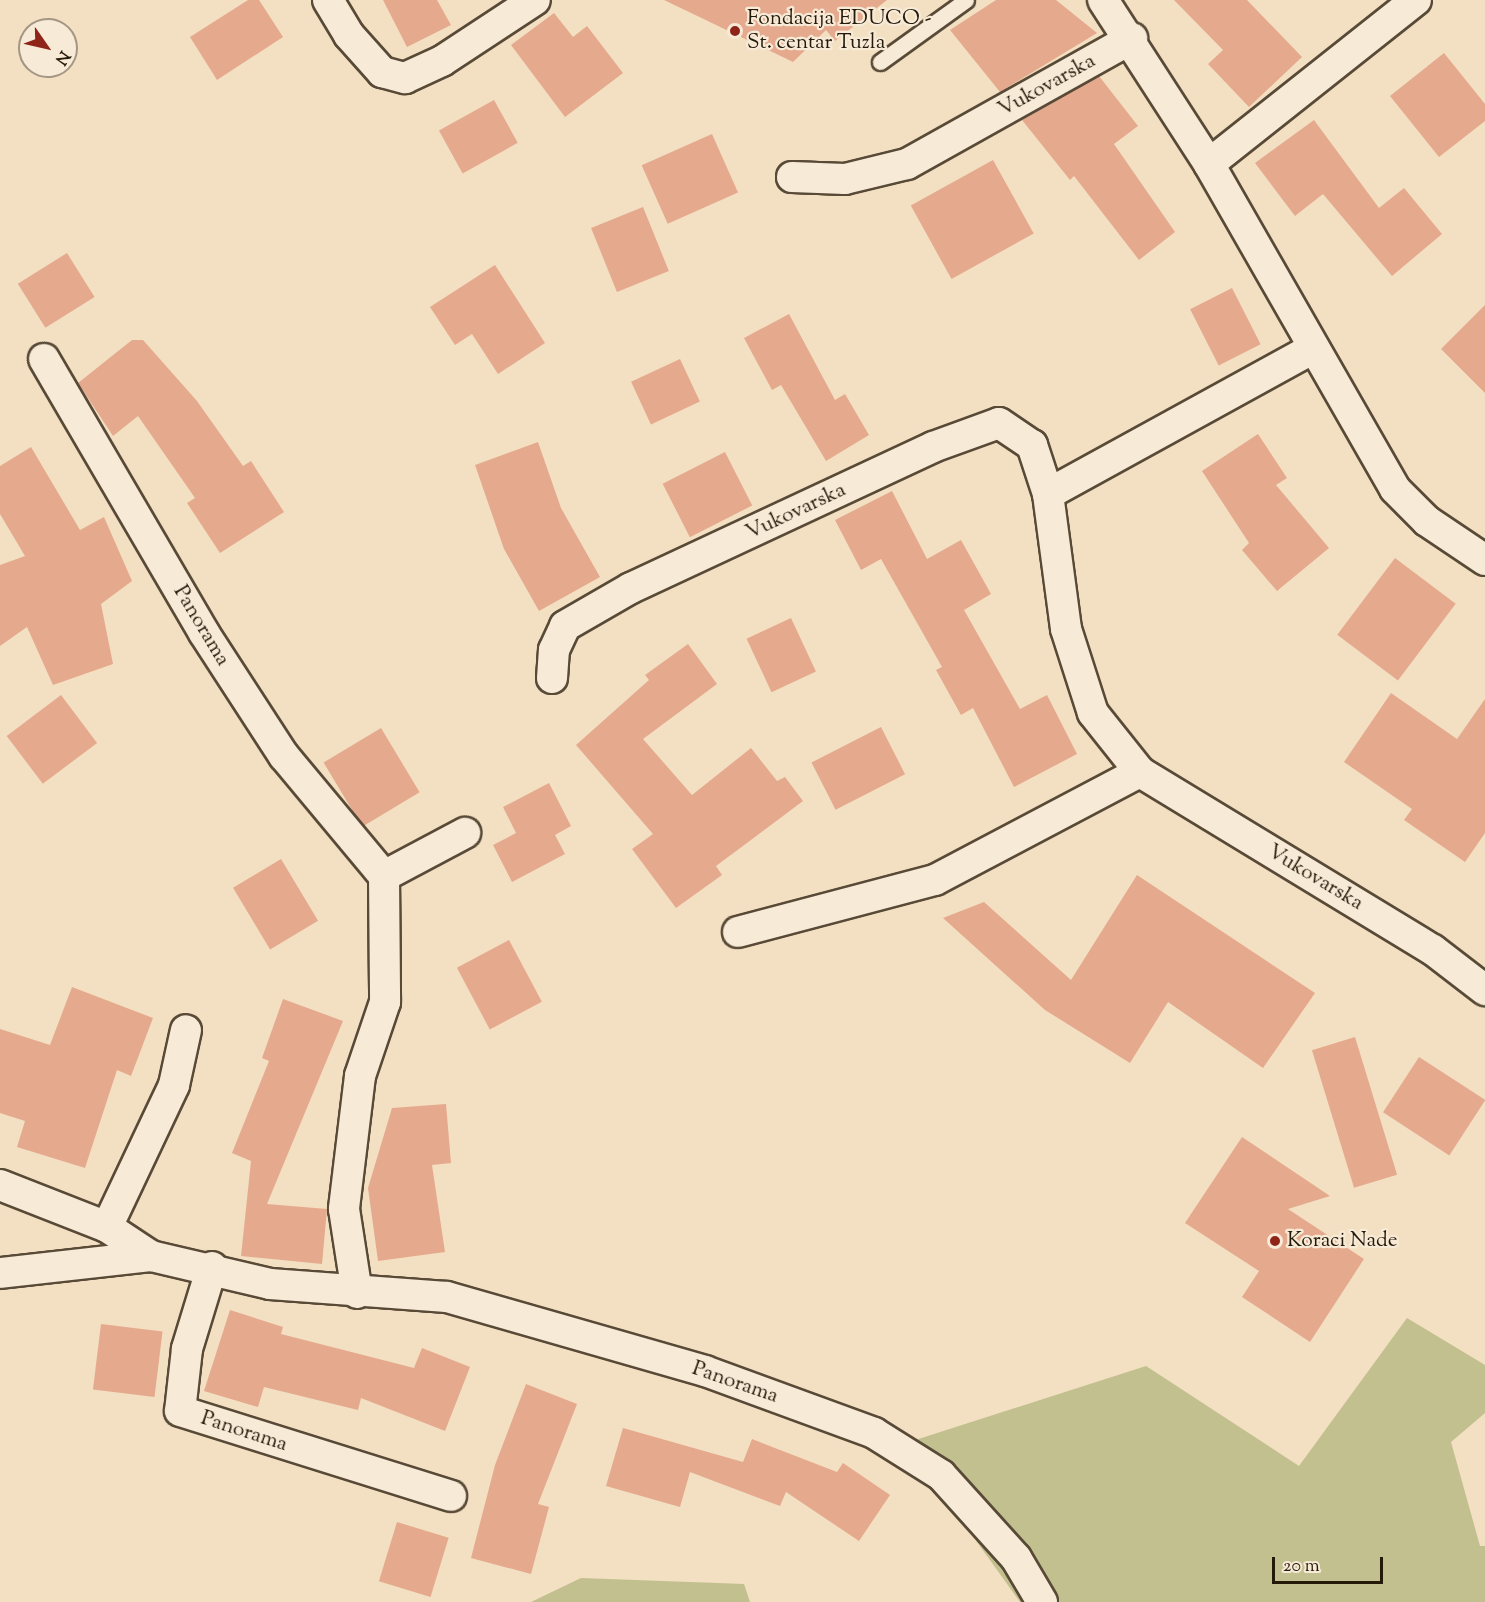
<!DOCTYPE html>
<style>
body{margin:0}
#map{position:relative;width:1485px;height:1602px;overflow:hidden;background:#f3dfc1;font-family:"Sorts Mill Goudy",serif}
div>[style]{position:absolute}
.green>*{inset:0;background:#c1c08e}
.building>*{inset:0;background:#e5aa8e;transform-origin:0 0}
.roads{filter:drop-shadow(2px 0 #584a37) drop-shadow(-2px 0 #584a37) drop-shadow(0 2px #584a37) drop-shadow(0 -2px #584a37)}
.lane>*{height:15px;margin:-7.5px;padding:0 7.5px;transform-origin:7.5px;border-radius:7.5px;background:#f7ead7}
.street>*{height:30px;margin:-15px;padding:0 15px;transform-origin:15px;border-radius:15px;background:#f7ead7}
.dots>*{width:16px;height:16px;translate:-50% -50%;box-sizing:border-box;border:3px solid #f7ead7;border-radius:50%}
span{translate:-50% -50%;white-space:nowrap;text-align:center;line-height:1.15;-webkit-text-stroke:4.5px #f7ead7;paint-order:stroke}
.poi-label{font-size:21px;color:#251909}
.left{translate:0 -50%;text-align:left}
.street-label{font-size:21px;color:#251909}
.north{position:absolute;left:18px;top:18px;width:60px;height:60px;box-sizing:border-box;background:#f7ead7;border:2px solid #a39685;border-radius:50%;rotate:124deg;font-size:16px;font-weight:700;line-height:24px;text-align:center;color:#251909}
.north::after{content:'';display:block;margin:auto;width:21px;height:27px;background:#8f2418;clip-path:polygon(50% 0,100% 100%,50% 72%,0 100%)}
.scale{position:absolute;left:1272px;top:1557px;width:111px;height:27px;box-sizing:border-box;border:3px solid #251909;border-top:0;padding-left:8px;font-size:18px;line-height:21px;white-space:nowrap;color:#251909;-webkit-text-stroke:4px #f7ead7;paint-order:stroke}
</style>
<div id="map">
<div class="green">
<i style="clip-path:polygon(1407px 1318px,1485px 1365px,1485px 1413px,1451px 1442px,1480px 1546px,1485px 1546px,1485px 1602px,1020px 1602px,906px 1443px,1146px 1366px,1299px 1466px)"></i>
<i style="clip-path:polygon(581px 1578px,744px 1584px,750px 1602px,531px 1602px)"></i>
</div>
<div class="building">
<i style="clip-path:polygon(248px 0,259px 0,283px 37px,217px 80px,190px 37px)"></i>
<i style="clip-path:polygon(383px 0,437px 0,451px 25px,407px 47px)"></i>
<i style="clip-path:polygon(664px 0,887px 0,835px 41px,826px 30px,793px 62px)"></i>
<i style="clip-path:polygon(996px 0,1056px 0,1097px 33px,1000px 92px,950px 30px)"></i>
<i style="clip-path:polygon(1174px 0,1247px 0,1302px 57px,1249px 107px,1208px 64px,1223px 50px)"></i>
<i style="clip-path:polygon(554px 13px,573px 37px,587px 26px,623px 73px,565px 117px,511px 45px)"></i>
<i style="clip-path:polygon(1444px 53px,1485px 104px,1485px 121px,1439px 157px,1390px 96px)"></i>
<i style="clip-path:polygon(1099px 76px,1138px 126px,1114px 144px,1175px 232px,1139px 260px,1074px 176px,1070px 180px,1022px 120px)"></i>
<i style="left:494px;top:100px;width:49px;height:63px;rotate:61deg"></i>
<i style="clip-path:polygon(1314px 120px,1379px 208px,1404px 188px,1442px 234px,1392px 276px,1323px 194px,1295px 216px,1255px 163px)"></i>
<i style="left:712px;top:134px;width:64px;height:77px;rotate:66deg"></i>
<i style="left:993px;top:160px;width:84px;height:94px;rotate:61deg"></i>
<i style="left:643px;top:207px;width:69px;height:56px;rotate:68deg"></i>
<i style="left:67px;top:253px;width:52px;height:58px;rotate:58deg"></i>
<i style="clip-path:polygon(495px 265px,545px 343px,498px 374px,472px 334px,455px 345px,430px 307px)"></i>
<i style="left:1232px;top:288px;width:63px;height:47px;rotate:63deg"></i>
<i style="clip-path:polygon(1485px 305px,1485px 393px,1441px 349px)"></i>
<i style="clip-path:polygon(789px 314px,835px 400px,845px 394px,869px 435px,826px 461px,781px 385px,772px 390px,744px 338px)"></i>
<i style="clip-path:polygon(132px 340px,143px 340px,197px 401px,243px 466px,251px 461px,284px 512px,220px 553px,187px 503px,195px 498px,138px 416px,113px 436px,78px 383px)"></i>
<i style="left:680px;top:359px;width:47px;height:54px;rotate:65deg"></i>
<i style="clip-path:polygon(1258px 434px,1287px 478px,1276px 485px,1329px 548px,1277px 591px,1242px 550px,1249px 543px,1202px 471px)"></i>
<i style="clip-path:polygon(538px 442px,561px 508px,600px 577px,539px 611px,504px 549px,475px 465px)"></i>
<i style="clip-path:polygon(31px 447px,80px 530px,104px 517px,132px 581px,101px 604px,113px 664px,53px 685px,27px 627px,0 646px,0 565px,25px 556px,0 514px,0 466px)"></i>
<i style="left:725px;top:452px;width:60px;height:70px;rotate:63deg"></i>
<i style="clip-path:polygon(892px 491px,927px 559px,961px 540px,991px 594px,964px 610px,1020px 709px,1047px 695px,1077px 754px,1014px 787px,973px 708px,961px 715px,936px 670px,942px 667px,881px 559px,861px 570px,835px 520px)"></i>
<i style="left:1395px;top:558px;width:76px;height:96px;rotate:37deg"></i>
<i style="left:791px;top:618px;width:59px;height:49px;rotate:65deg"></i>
<i style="clip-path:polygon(688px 644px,717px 684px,643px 739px,692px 795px,751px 748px,777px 781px,785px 777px,803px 801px,716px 866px,722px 875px,676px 908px,632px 849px,653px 834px,576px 745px,649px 680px,645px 675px)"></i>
<i style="clip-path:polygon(1391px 693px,1457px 739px,1485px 699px,1485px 833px,1465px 862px,1404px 820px,1412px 809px,1344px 762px)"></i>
<i style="left:61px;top:695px;width:60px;height:68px;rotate:53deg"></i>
<i style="left:881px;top:727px;width:53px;height:78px;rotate:63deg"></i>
<i style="left:381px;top:728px;width:75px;height:67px;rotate:59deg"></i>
<i style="clip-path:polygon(549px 783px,571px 826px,555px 835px,565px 854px,512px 882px,493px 845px,516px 833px,503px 807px)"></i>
<i style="left:281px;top:859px;width:72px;height:56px;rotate:59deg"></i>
<i style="clip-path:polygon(1137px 875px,1315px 993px,1263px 1068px,1168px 1002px,1130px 1063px,1045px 1010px,943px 918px,984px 902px,1071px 980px)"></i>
<i style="left:509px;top:940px;width:70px;height:59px;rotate:62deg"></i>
<i style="clip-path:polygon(72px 987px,153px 1018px,131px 1076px,117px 1070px,85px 1168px,17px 1147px,25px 1121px,0 1113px,0 1029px,50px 1045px)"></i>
<i style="clip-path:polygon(283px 999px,343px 1021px,267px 1204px,327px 1209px,322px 1264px,241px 1256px,251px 1161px,232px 1153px,269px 1061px,262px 1058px)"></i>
<i style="left:1355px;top:1037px;width:144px;height:45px;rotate:73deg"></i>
<i style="left:1419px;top:1057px;width:79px;height:66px;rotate:33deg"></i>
<i style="clip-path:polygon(446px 1104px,451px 1163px,432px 1165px,445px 1252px,378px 1261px,368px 1188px,392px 1108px)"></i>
<i style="clip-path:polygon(1242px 1137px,1330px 1196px,1288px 1209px,1364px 1259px,1310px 1342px,1242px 1297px,1259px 1271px,1185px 1223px)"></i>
<i style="clip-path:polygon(230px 1310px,283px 1327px,281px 1334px,414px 1368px,422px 1348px,470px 1367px,445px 1431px,361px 1398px,358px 1410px,264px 1387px,258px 1407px,204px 1391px)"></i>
<i style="left:101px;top:1324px;width:62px;height:66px;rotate:7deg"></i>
<i style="clip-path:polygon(526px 1384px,577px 1404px,538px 1504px,549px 1507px,531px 1574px,471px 1558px,495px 1465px)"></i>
<i style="clip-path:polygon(623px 1428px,743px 1462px,752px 1439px,837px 1472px,843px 1463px,890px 1495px,859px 1541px,786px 1492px,780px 1506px,690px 1472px,680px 1507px,606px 1486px)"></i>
<i style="left:397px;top:1522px;width:54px;height:62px;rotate:17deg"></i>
</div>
<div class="roads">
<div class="lane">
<i style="left:880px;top:62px;width:106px;rotate:-35.8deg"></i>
</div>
<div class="street">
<i style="left:328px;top:0;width:41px;rotate:59deg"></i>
<i style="left:349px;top:35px;width:50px;rotate:48.3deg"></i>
<i style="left:382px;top:72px;width:24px;rotate:15deg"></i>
<i style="left:405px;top:78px;width:41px;rotate:-24.7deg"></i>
<i style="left:442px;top:61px;width:111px;rotate:-33.3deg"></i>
<i style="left:1103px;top:0;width:195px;rotate:57.1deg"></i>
<i style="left:1209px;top:164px;width:374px;rotate:60.2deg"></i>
<i style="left:1395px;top:489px;width:45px;rotate:45deg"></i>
<i style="left:1427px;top:521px;width:70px;rotate:33.9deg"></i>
<i style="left:1209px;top:164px;width:264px;rotate:-38.4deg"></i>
<i style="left:792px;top:177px;width:53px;rotate:2.2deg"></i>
<i style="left:845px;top:179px;width:64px;rotate:-13.6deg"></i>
<i style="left:907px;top:164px;width:258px;rotate:-29.2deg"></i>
<i style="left:44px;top:359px;width:317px;rotate:59.7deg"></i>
<i style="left:204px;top:633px;width:147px;rotate:57deg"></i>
<i style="left:284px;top:756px;width:156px;rotate:50.2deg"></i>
<i style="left:384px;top:876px;width:126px;rotate:89.5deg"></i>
<i style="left:385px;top:1002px;width:78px;rotate:108.7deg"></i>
<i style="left:360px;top:1076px;width:134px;rotate:96.9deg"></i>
<i style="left:344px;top:1209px;width:85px;rotate:81.2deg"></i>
<i style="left:1048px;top:494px;width:136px;rotate:82.4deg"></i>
<i style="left:1066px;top:629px;width:88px;rotate:72.2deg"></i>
<i style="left:1093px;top:713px;width:75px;rotate:51.5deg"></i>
<i style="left:552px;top:678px;width:28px;rotate:-86deg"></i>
<i style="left:554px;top:650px;width:26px;rotate:-65deg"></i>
<i style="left:565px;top:626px;width:76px;rotate:-29.9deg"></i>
<i style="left:631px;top:588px;width:333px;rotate:-25deg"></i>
<i style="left:933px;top:447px;width:70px;rotate:-20deg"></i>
<i style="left:999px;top:423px;width:40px;rotate:34deg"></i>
<i style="left:1032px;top:445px;width:52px;rotate:71.9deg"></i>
<i style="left:1048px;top:494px;width:303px;rotate:-28.8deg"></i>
<i style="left:384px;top:876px;width:92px;rotate:-28deg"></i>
<i style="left:738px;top:932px;width:204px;rotate:-14.8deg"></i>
<i style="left:935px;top:880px;width:232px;rotate:-27.8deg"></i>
<i style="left:1140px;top:772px;width:343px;rotate:31.3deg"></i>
<i style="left:1433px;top:950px;width:66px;rotate:37.6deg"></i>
<i style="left:0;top:1185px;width:115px;rotate:21.4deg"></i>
<i style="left:107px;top:1227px;width:53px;rotate:33.4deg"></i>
<i style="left:151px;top:1256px;width:122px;rotate:13.2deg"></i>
<i style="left:270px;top:1284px;width:177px;rotate:4.2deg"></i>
<i style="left:447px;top:1297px;width:268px;rotate:16deg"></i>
<i style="left:705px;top:1371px;width:180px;rotate:20.1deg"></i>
<i style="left:874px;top:1433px;width:79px;rotate:32.1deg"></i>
<i style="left:941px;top:1475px;width:112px;rotate:47.9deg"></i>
<i style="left:1016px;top:1558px;width:51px;rotate:59.4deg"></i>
<i style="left:107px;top:1227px;width:157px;rotate:-64.7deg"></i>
<i style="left:174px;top:1085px;width:56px;rotate:-77.7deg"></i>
<i style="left:212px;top:1267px;width:86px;rotate:107deg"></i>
<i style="left:187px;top:1349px;width:62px;rotate:96.4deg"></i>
<i style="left:180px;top:1411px;width:284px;rotate:17.4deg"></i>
<i style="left:0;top:1273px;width:152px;rotate:-6.4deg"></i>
</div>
</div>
<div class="dots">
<i style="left:735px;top:31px;background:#8f2418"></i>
<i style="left:1275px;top:1241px;background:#8f2418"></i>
</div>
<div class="poi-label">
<span class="left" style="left:747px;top:31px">Fondacija EDUCO -<br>St. centar Tuzla</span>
<span class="left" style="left:1287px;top:1241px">Koraci Nade</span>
</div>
<div class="street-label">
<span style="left:1047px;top:86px;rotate:-29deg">Vukovarska</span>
<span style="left:796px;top:512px;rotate:-25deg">Vukovarska</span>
<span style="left:201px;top:626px;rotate:59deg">Panorama</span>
<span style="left:1315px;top:878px;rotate:31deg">Vukovarska</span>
<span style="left:735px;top:1383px;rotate:19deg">Panorama</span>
<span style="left:244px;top:1432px;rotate:18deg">Panorama</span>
</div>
<div class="north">N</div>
<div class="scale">20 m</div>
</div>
